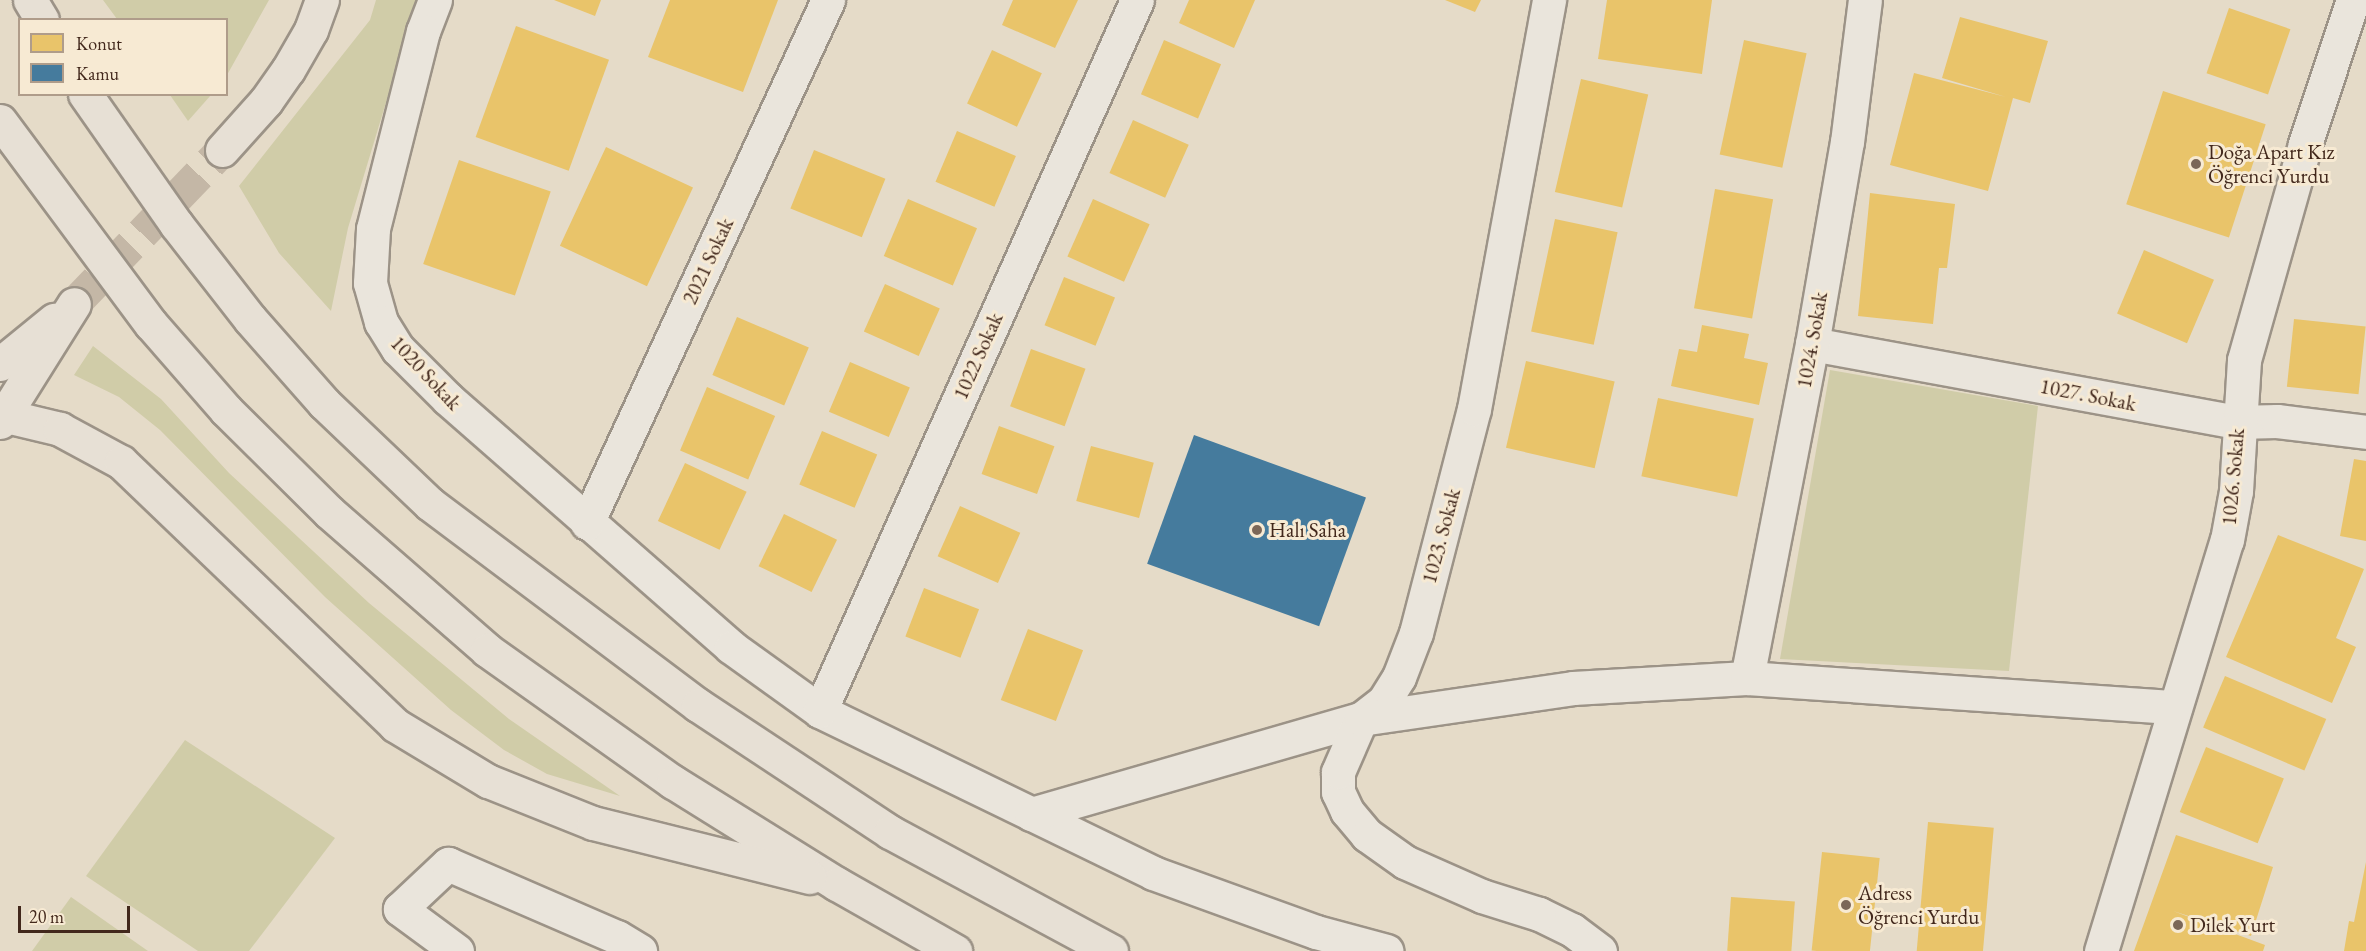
<!DOCTYPE html>
<meta charset="utf-8">
<style>
body{margin:0}
#map{position:relative;width:2366px;height:951px;overflow:hidden;background:#e5dbc8;font-family:"EB Garamond",serif}
div>[style]{position:absolute}
.green>*{inset:0;background:#d0cca8}
.homes>*{inset:0;background:#e9c46a;transform-origin:0 0}
.public>*{inset:0;background:#457b9d;transform-origin:0 0}
.major-tunnel>*{height:33px;margin-top:-16.5px;transform-origin:0;background:repeating-linear-gradient(90deg,#c4b7a6 0 33px,transparent 0 49px)}
.roads{filter:drop-shadow(2px 0 #9c9387) drop-shadow(-2px 0 #9c9387) drop-shadow(0 2px #9c9387) drop-shadow(0 -2px #9c9387)}
.minor>*{height:33px;margin:-16.5px;padding:0 16.5px;transform-origin:16.5px;border-radius:16.5px;background:#eae5dc}
.major>*{height:33px;margin:-16.5px;padding:0 16.5px;transform-origin:16.5px;border-radius:16.5px;background:#e7e0d5}
.highway>*{height:33px;margin:-16.5px;padding:0 16.5px;transform-origin:16.5px;border-radius:16.5px;background:#e7e0d5}
.dots>*{width:16px;height:16px;translate:-50% -50%;box-sizing:border-box;border:3px solid #f7ead3;border-radius:50%}
span{translate:-50% -50%;white-space:nowrap;text-align:center;line-height:1.15;-webkit-text-stroke:6px #f7ead3;paint-order:stroke}
.poi-label{font-size:21px;color:#42281c}
.left{translate:0 -50%;text-align:left}
.street-label{font-size:21px;color:#42281c}
.legend{position:absolute;left:18px;top:18px;width:210px;height:78px;box-sizing:border-box;background:#f7ead3;border:2px solid #af9c8a;margin:0;padding:8px 10px;list-style:none;font-size:18px;color:#42281c}
.legend li{display:flex;align-items:center;gap:12px;height:30px}
.legend b{width:30px;border:2px solid #af9c8a}
.scale{position:absolute;left:18px;top:906px;width:112px;height:27px;box-sizing:border-box;border:3px solid #42281c;border-top:0;padding-left:8px;font-size:18px;line-height:21px;white-space:nowrap;color:#42281c;-webkit-text-stroke:4px #f7ead3;paint-order:stroke}
</style>
<div id="map">
<div class="green">
<i style="clip-path:polygon(103px 0,269px 0,227px 75px,226px 20px,117px 19px)"></i>
<i style="clip-path:polygon(376px 0,417px 0,348px 228px,331px 311px,279px 253px,239px 186px,370px 20px)"></i>
<i style="clip-path:polygon(170px 95px,211px 95px,188px 121px)"></i>
<i style="clip-path:polygon(93px 346px,161px 399px,229px 473px,369px 603px,509px 719px,620px 796px,547px 774px,504px 750px,451px 710px,325px 597px,160px 430px,119px 397px,74px 375px)"></i>
<i style="clip-path:polygon(1830px 370px,2038px 406px,2009px 671px,1780px 659px)"></i>
<i style="clip-path:polygon(185px 740px,335px 838px,249px 951px,198px 951px,86px 876px)"></i>
<i style="clip-path:polygon(71px 897px,148px 951px,32px 951px)"></i>
</div>
<div class="homes">
<i style="clip-path:polygon(554px 0,601px 0,595px 16px)"></i>
<i style="clip-path:polygon(670px 0,778px 0,743px 92px,648px 57px)"></i>
<i style="clip-path:polygon(1013px 0,1078px 0,1055px 48px,1002px 25px)"></i>
<i style="clip-path:polygon(1189px 0,1255px 0,1234px 48px,1179px 23px)"></i>
<i style="clip-path:polygon(1445px 0,1481px 0,1475px 12px)"></i>
<i style="clip-path:polygon(1607px 0,1712px 0,1702px 74px,1598px 59px)"></i>
<i style="left:2229px;top:8px;width:65px;height:69px;rotate:19deg"></i>
<i style="clip-path:polygon(1960px 17px,2048px 41px,2030px 103px,2013px 98px,1988px 191px,1890px 165px,1914px 73px,2006px 97px,1942px 78px)"></i>
<i style="left:516px;top:26px;width:99px;height:118px;rotate:20deg"></i>
<i style="left:1164px;top:40px;width:62px;height:59px;rotate:23deg"></i>
<i style="left:1744px;top:40px;width:64px;height:117px;rotate:12deg"></i>
<i style="left:992px;top:50px;width:55px;height:59px;rotate:25deg"></i>
<i style="left:1581px;top:79px;width:69px;height:116px;rotate:13deg"></i>
<i style="left:2163px;top:91px;width:108px;height:119px;rotate:18deg"></i>
<i style="left:1133px;top:120px;width:61px;height:58px;rotate:24deg"></i>
<i style="left:957px;top:131px;width:64px;height:55px;rotate:23deg"></i>
<i style="left:606px;top:147px;width:96px;height:109px;rotate:25deg"></i>
<i style="left:814px;top:150px;width:77px;height:63px;rotate:22deg"></i>
<i style="left:459px;top:160px;width:97px;height:110px;rotate:19deg"></i>
<i style="left:1715px;top:189px;width:59px;height:121px;rotate:10deg"></i>
<i style="clip-path:polygon(1870px 193px,1955px 204px,1947px 268px,1939px 268px,1933px 324px,1858px 316px)"></i>
<i style="left:908px;top:199px;width:75px;height:62px;rotate:23deg"></i>
<i style="left:1093px;top:199px;width:62px;height:63px;rotate:24deg"></i>
<i style="left:1555px;top:219px;width:64px;height:115px;rotate:12deg"></i>
<i style="left:2144px;top:250px;width:76px;height:69px;rotate:23deg"></i>
<i style="left:1064px;top:277px;width:55px;height:52px;rotate:22deg"></i>
<i style="left:885px;top:284px;width:60px;height:52px;rotate:24deg"></i>
<i style="left:737px;top:317px;width:78px;height:63px;rotate:23deg"></i>
<i style="left:2294px;top:319px;width:72px;height:68px;rotate:6deg"></i>
<i style="clip-path:polygon(1702px 325px,1749px 334px,1744px 358px,1768px 363px,1759px 405px,1671px 386px,1679px 349px,1697px 352px)"></i>
<i style="left:1031px;top:349px;width:58px;height:61px;rotate:20deg"></i>
<i style="left:1526px;top:361px;width:91px;height:89px;rotate:13deg"></i>
<i style="left:850px;top:362px;width:65px;height:54px;rotate:23deg"></i>
<i style="left:707px;top:387px;width:74px;height:69px;rotate:23deg"></i>
<i style="left:1658px;top:398px;width:98px;height:80px;rotate:12deg"></i>
<i style="left:999px;top:426px;width:59px;height:51px;rotate:20deg"></i>
<i style="left:822px;top:431px;width:60px;height:58px;rotate:23deg"></i>
<i style="left:1091px;top:446px;width:65px;height:57px;rotate:15deg"></i>
<i style="clip-path:polygon(2354px 459px,2366px 461px,2366px 541px,2340px 536px)"></i>
<i style="left:685px;top:463px;width:68px;height:64px;rotate:25deg"></i>
<i style="left:960px;top:506px;width:66px;height:55px;rotate:24deg"></i>
<i style="left:784px;top:514px;width:59px;height:58px;rotate:26deg"></i>
<i style="clip-path:polygon(2278px 535px,2364px 569px,2336px 638px,2356px 647px,2332px 703px,2226px 657px)"></i>
<i style="left:924px;top:588px;width:59px;height:52px;rotate:21deg"></i>
<i style="left:1028px;top:629px;width:59px;height:76px;rotate:21deg"></i>
<i style="left:2225px;top:676px;width:110px;height:56px;rotate:23deg"></i>
<i style="left:2206px;top:747px;width:84px;height:70px;rotate:22deg"></i>
<i style="left:1928px;top:822px;width:66px;height:130px;rotate:5deg"></i>
<i style="clip-path:polygon(2176px 835px,2273px 867px,2251px 936px,2173px 911px,2265px 945px,2263px 951px,2134px 951px)"></i>
<i style="left:1822px;top:852px;width:58px;height:99px;rotate:6deg"></i>
<i style="clip-path:polygon(2366px 862px,2366px 951px,2344px 951px,2349px 921px,2354px 922px)"></i>
<i style="left:1731px;top:897px;width:64px;height:54px;rotate:4deg"></i>
</div>
<div class="public">
<i style="left:1194px;top:435px;width:183px;height:137px;rotate:20deg"></i>
</div>
<div class="major-tunnel">
<i style="left:74px;top:304px;width:214px;rotate:-46.1deg"></i>
</div>
<div class="roads">
<div class="minor">
<i style="left:435px;top:0;width:33px;rotate:111deg"></i>
<i style="left:423px;top:31px;width:204px;rotate:104.2deg"></i>
<i style="left:373px;top:229px;width:54px;rotate:93.2deg"></i>
<i style="left:370px;top:283px;width:41px;rotate:74.2deg"></i>
<i style="left:381px;top:322px;width:32px;rotate:58deg"></i>
<i style="left:398px;top:349px;width:71px;rotate:45deg"></i>
<i style="left:448px;top:399px;width:376px;rotate:41.2deg"></i>
<i style="left:731px;top:647px;width:110px;rotate:35.7deg"></i>
<i style="left:820px;top:711px;width:370px;rotate:25.9deg"></i>
<i style="left:1153px;top:873px;width:173px;rotate:19.9deg"></i>
<i style="left:1316px;top:932px;width:73px;rotate:15deg"></i>
<i style="left:1812px;top:344px;width:432px;rotate:10.4deg"></i>
<i style="left:2237px;top:422px;width:40px;rotate:-1.4deg"></i>
<i style="left:2277px;top:421px;width:90px;rotate:7deg"></i>
<i style="left:587px;top:523px;width:576px;rotate:-65.26deg"></i>
<i style="left:1747px;top:678px;width:340px;rotate:-79deg"></i>
<i style="left:1812px;top:344px;width:205px;rotate:-80.2deg"></i>
<i style="left:1847px;top:142px;width:143px;rotate:-82.8deg"></i>
<i style="left:820px;top:711px;width:778px;rotate:-65.97deg"></i>
<i style="left:1031px;top:814px;width:343px;rotate:-16.1deg"></i>
<i style="left:1361px;top:719px;width:29px;rotate:-38deg"></i>
<i style="left:1384px;top:701px;width:28px;rotate:-58deg"></i>
<i style="left:1399px;top:677px;width:47px;rotate:-68.9deg"></i>
<i style="left:1416px;top:633px;width:231px;rotate:-75.5deg"></i>
<i style="left:1474px;top:409px;width:416px;rotate:-79.6deg"></i>
<i style="left:457px;top:951px;width:71px;rotate:-143.6deg"></i>
<i style="left:400px;top:909px;width:66px;rotate:-43.2deg"></i>
<i style="left:448px;top:864px;width:184px;rotate:23.4deg"></i>
<i style="left:617px;top:937px;width:27px;rotate:31deg"></i>
<i style="left:1600px;top:951px;width:35px;rotate:-143deg"></i>
<i style="left:1572px;top:930px;width:37px;rotate:-154deg"></i>
<i style="left:1539px;top:914px;width:60px;rotate:-162.5deg"></i>
<i style="left:1482px;top:896px;width:84px;rotate:-156.2deg"></i>
<i style="left:1405px;top:862px;width:47px;rotate:-144.6deg"></i>
<i style="left:1367px;top:835px;width:31px;rotate:-130deg"></i>
<i style="left:1347px;top:811px;width:21px;rotate:-115deg"></i>
<i style="left:1338px;top:792px;width:20px;rotate:-90deg"></i>
<i style="left:1338px;top:772px;width:58px;rotate:-66.5deg"></i>
<i style="left:1361px;top:719px;width:214px;rotate:-8.3deg"></i>
<i style="left:1573px;top:688px;width:174px;rotate:-3.3deg"></i>
<i style="left:1747px;top:678px;width:429px;rotate:3.9deg"></i>
<i style="left:2101px;top:951px;width:430px;rotate:-73deg"></i>
<i style="left:2227px;top:540px;width:50px;rotate:-79.6deg"></i>
<i style="left:2236px;top:491px;width:131px;rotate:-86.5deg"></i>
<i style="left:2244px;top:360px;width:224px;rotate:-74.2deg"></i>
<i style="left:2305px;top:144px;width:152px;rotate:-71.6deg"></i>
</div>
<div class="major">
<i style="left:222px;top:150px;width:66px;rotate:-48.1deg"></i>
<i style="left:266px;top:101px;width:38px;rotate:-55deg"></i>
<i style="left:288px;top:70px;width:46px;rotate:-60.1deg"></i>
<i style="left:311px;top:30px;width:32px;rotate:-70deg"></i>
<i style="left:0;top:364px;width:70px;rotate:-39.2deg"></i>
<i style="left:0;top:422px;width:139px;rotate:-57.9deg"></i>
</div>
<div class="highway">
<i style="left:30px;top:0;width:23px;rotate:59deg"></i>
<i style="left:85px;top:94px;width:159px;rotate:55deg"></i>
<i style="left:176px;top:224px;width:120px;rotate:52.1deg"></i>
<i style="left:250px;top:319px;width:112px;rotate:48.6deg"></i>
<i style="left:324px;top:403px;width:146px;rotate:43.6deg"></i>
<i style="left:430px;top:504px;width:335px;rotate:36.9deg"></i>
<i style="left:698px;top:705px;width:230px;rotate:33.5deg"></i>
<i style="left:890px;top:832px;width:251px;rotate:28.3deg"></i>
<i style="left:0;top:121px;width:253px;rotate:53.4deg"></i>
<i style="left:151px;top:324px;width:114px;rotate:48.9deg"></i>
<i style="left:226px;top:410px;width:145px;rotate:44.7deg"></i>
<i style="left:329px;top:512px;width:210px;rotate:41.1deg"></i>
<i style="left:487px;top:650px;width:228px;rotate:35.4deg"></i>
<i style="left:673px;top:782px;width:193px;rotate:31.9deg"></i>
<i style="left:837px;top:884px;width:136px;rotate:29.6deg"></i>
<i style="left:6px;top:416px;width:56px;rotate:13.5deg"></i>
<i style="left:60px;top:429px;width:69px;rotate:28.4deg"></i>
<i style="left:121px;top:462px;width:380px;rotate:43.8deg"></i>
<i style="left:395px;top:725px;width:109px;rotate:31.1deg"></i>
<i style="left:488px;top:781px;width:113px;rotate:21.8deg"></i>
<i style="left:593px;top:823px;width:223px;rotate:14deg"></i>
</div>
</div>
<div class="dots">
<i style="left:2196px;top:164px;background:#7b6758"></i>
<i style="left:1257px;top:530px;background:#7b6758"></i>
<i style="left:1846px;top:905px;background:#7b6758"></i>
<i style="left:2178px;top:925px;background:#7b6758"></i>
</div>
<div class="poi-label">
<span class="left" style="left:2208px;top:164px">Doğa Apart Kız<br>Öğrenci Yurdu</span>
<span class="left" style="left:1269px;top:530px">Halı Saha</span>
<span class="left" style="left:1858px;top:905px">Adress<br>Öğrenci Yurdu</span>
<span class="left" style="left:2190px;top:925px">Dilek Yurt</span>
</div>
<div class="street-label">
<span style="left:708px;top:261px;rotate:-65deg">2021 Sokak</span>
<span style="left:1812px;top:340px;rotate:-80deg">1024. Sokak</span>
<span style="left:978px;top:356px;rotate:-66deg">1022 Sokak</span>
<span style="left:426px;top:373px;rotate:47deg">1020 Sokak</span>
<span style="left:2088px;top:395px;rotate:11deg">1027. Sokak</span>
<span style="left:2233px;top:477px;rotate:-85deg">1026. Sokak</span>
<span style="left:1441px;top:536px;rotate:-75deg">1023. Sokak</span>
</div>
<ul class="legend">
<li><b style="height:16px;background:#e9c46a"></b>Konut</li>
<li><b style="height:16px;background:#457b9d"></b>Kamu</li>
</ul>
<div class="scale">20 m</div>
</div>
